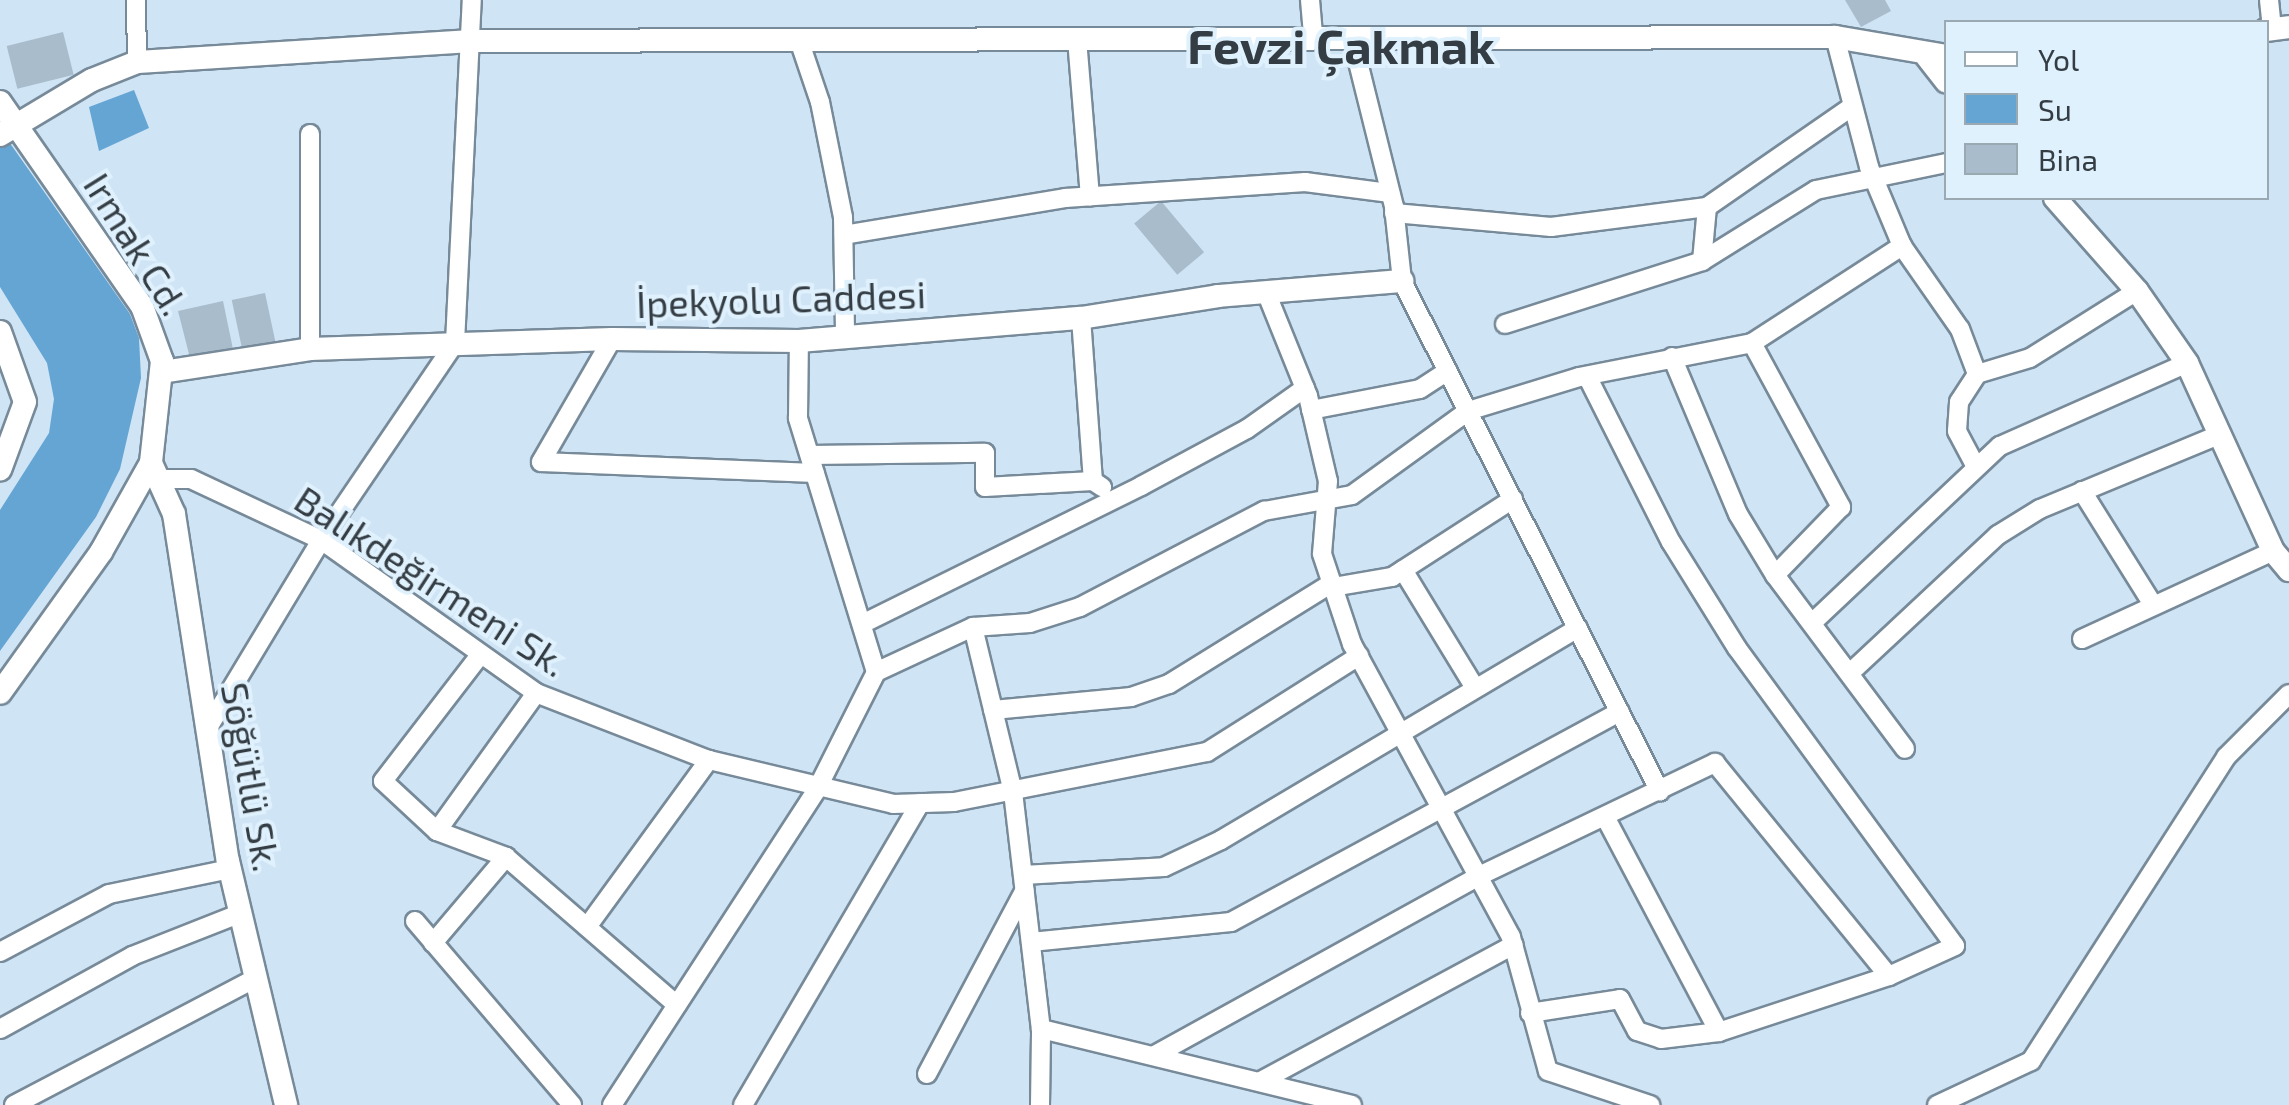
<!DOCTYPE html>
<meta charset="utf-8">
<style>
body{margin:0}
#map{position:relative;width:2289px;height:1105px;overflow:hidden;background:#cfe4f5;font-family:"Exo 2",sans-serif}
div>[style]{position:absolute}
.water>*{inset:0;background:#65a5d4}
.building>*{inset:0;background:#a8bccc;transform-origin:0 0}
.roads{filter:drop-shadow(2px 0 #778a99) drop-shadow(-2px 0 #778a99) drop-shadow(0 2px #778a99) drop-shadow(0 -2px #778a99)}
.street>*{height:18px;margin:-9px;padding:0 9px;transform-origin:9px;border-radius:9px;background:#fff}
.secondary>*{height:22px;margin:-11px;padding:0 11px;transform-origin:11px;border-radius:11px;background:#fff}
span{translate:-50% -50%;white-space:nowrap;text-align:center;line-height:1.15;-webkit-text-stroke:8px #e0f1fe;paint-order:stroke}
.street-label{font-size:38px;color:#343d43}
.district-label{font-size:48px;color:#343d43;font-weight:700}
.legend{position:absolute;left:1944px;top:20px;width:325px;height:180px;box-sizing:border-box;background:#e0f1fe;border:2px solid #9ba9b3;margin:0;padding:12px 18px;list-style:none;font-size:30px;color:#343d43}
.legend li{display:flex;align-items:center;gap:20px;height:50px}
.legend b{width:50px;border:2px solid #9ba9b3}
</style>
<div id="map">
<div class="water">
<i style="clip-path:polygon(134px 90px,149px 128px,99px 151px,89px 107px)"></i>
<i style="clip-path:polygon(0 129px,130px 314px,139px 338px,141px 378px,120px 469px,96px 517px,0 651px,0 510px,49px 433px,54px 399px,47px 363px,0 287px)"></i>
</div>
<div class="building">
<i style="clip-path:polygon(1845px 0,1885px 0,1891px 11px,1861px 27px)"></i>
<i style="left:63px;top:32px;width:44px;height:58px;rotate:76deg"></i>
<i style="left:1161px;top:201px;width:67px;height:35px;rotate:50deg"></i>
<i style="left:265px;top:293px;width:52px;height:34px;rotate:78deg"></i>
<i style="clip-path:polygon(223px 301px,234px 354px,190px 358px,178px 311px)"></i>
</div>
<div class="roads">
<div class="street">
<i style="left:136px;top:0;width:62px;rotate:89.1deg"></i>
<i style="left:1310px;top:0;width:38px;rotate:85deg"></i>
<i style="left:2269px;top:0;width:30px;rotate:84deg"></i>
<i style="left:1835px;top:37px;width:134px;rotate:75.3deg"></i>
<i style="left:1869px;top:167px;width:86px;rotate:67.3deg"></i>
<i style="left:1902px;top:246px;width:101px;rotate:55.1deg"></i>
<i style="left:1960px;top:329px;width:48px;rotate:69.3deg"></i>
<i style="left:1977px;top:374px;width:55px;rotate:-16.8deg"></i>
<i style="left:2030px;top:358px;width:126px;rotate:-32.1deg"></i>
<i style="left:1352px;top:38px;width:174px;rotate:76deg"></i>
<i style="left:1394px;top:207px;width:74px;rotate:83.8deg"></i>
<i style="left:1402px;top:281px;width:572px;rotate:63.21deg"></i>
<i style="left:1077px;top:39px;width:158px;rotate:85.3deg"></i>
<i style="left:799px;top:40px;width:65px;rotate:71.3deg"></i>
<i style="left:820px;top:102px;width:117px;rotate:78.7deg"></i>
<i style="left:843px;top:217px;width:119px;rotate:89deg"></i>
<i style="left:310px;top:134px;width:215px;rotate:90deg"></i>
<i style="left:1394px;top:213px;width:158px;rotate:5.1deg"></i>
<i style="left:1551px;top:227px;width:157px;rotate:-7.3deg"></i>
<i style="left:1707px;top:207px;width:174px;rotate:-34.7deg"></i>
<i style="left:844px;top:235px;width:224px;rotate:-9.5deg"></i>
<i style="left:1065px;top:198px;width:241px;rotate:-3.8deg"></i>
<i style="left:1305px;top:182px;width:86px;rotate:7.4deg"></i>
<i style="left:1702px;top:261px;width:134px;rotate:-31.9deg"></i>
<i style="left:1816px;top:190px;width:133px;rotate:-11.7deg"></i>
<i style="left:1266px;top:292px;width:112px;rotate:68deg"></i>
<i style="left:1308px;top:396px;width:87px;rotate:76.8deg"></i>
<i style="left:1328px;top:481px;width:73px;rotate:94.7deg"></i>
<i style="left:1322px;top:554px;width:95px;rotate:71.6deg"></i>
<i style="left:1352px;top:644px;width:333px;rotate:61.5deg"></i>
<i style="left:1511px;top:937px;width:139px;rotate:74.6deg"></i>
<i style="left:1548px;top:1071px;width:108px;rotate:18.4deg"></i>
<i style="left:1081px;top:318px;width:163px;rotate:85.8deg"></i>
<i style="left:1093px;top:481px;width:11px;rotate:34deg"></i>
<i style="left:1505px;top:324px;width:207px;rotate:-17.7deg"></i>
<i style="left:1702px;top:261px;width:54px;rotate:-84.7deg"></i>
<i style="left:612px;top:339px;width:142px;rotate:120deg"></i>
<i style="left:541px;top:462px;width:274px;rotate:2.3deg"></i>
<i style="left:1752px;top:343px;width:187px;rotate:61.5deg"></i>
<i style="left:1841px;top:507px;width:95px;rotate:134.1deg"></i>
<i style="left:1672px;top:357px;width:170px;rotate:67.2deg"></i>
<i style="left:1738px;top:514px;width:71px;rotate:58.8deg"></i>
<i style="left:1775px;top:575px;width:217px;rotate:53.2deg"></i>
<i style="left:1587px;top:376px;width:186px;rotate:63.2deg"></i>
<i style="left:1671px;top:542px;width:125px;rotate:58.1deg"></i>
<i style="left:1737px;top:648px;width:369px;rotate:53.8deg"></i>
<i style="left:1955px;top:946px;width:72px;rotate:155.6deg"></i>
<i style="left:1889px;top:976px;width:179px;rotate:161.8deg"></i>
<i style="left:1719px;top:1032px;width:243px;rotate:-117.9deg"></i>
<i style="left:1311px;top:410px;width:111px;rotate:-10.9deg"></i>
<i style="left:1420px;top:389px;width:33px;rotate:-33deg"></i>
<i style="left:810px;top:455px;width:175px;rotate:-0.7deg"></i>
<i style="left:985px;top:453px;width:34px;rotate:90deg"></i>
<i style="left:985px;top:487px;width:108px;rotate:-3.2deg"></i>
<i style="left:1975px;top:465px;width:38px;rotate:-118deg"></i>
<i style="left:1957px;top:431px;width:29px;rotate:-86deg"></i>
<i style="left:1959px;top:402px;width:33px;rotate:-57deg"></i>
<i style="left:164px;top:479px;width:27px"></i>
<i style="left:191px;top:479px;width:144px;rotate:25.1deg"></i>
<i style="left:321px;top:540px;width:264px;rotate:35.4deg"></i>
<i style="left:536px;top:693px;width:186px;rotate:21.2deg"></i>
<i style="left:709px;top:760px;width:189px;rotate:13.4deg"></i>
<i style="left:893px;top:804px;width:61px;rotate:-1.9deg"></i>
<i style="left:954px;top:802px;width:258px;rotate:-11.2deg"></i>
<i style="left:1207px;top:752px;width:180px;rotate:-32.3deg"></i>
<i style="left:2082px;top:491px;width:132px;rotate:58deg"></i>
<i style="left:1403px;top:570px;width:138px;rotate:58.6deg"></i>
<i style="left:1333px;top:587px;width:60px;rotate:-9.6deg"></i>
<i style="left:1392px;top:577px;width:144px;rotate:-32.8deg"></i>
<i style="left:1812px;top:623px;width:258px;rotate:-43.3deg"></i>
<i style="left:2000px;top:446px;width:205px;rotate:-23.9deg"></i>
<i style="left:862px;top:624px;width:311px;rotate:-26.3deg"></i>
<i style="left:1141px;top:486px;width:120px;rotate:-28.3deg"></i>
<i style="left:1247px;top:429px;width:71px;rotate:-35.3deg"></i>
<i style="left:973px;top:627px;width:170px;rotate:76.4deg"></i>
<i style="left:1013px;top:792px;width:239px;rotate:83.3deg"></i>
<i style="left:1041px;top:1029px;width:320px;rotate:13.7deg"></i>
<i style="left:2082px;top:639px;width:210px;rotate:-24.7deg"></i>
<i style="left:480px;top:655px;width:159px;rotate:127.6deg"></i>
<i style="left:383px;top:781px;width:74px;rotate:42.8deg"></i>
<i style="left:437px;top:831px;width:74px;rotate:20.6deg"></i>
<i style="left:506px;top:857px;width:226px;rotate:40.9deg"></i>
<i style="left:876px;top:672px;width:107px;rotate:-24.9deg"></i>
<i style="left:973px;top:627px;width:57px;rotate:-4deg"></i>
<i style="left:1030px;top:623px;width:52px;rotate:-17.7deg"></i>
<i style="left:1080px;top:607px;width:208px;rotate:-27.6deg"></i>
<i style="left:1264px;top:511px;width:89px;rotate:-10.3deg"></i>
<i style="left:1352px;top:495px;width:143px;rotate:-35.9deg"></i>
<i style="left:1468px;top:411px;width:116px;rotate:-17deg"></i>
<i style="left:1579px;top:377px;width:176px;rotate:-11.1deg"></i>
<i style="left:1752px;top:343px;width:179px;rotate:-32.9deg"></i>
<i style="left:1851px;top:672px;width:201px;rotate:-43deg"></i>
<i style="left:1998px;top:535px;width:49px;rotate:-31.8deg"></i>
<i style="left:2040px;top:509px;width:191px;rotate:-22.5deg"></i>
<i style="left:993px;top:710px;width:139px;rotate:-5.4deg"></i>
<i style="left:1131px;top:697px;width:40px;rotate:-18.9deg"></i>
<i style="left:1169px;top:684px;width:192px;rotate:-31.8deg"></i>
<i style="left:206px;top:731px;width:223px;rotate:-58.9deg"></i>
<i style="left:321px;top:540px;width:238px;rotate:-55.8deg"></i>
<i style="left:455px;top:343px;width:343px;rotate:-87.2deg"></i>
<i style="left:437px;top:831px;width:170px;rotate:-54.3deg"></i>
<i style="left:1023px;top:875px;width:141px;rotate:-3.2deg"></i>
<i style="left:1164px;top:867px;width:63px;rotate:-25.3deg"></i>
<i style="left:1221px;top:840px;width:415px;rotate:-30.7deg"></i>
<i style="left:415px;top:921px;width:242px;rotate:49.5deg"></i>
<i style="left:587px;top:927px;width:207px;rotate:-53.9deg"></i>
<i style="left:1031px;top:942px;width:201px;rotate:-5.7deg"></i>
<i style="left:1231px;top:922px;width:442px;rotate:-28.4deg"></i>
<i style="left:433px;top:943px;width:113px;rotate:-49.7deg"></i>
<i style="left:0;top:952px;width:123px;rotate:-28deg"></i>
<i style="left:109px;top:894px;width:124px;rotate:-11.7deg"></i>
<i style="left:1530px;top:1013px;width:91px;rotate:-8.8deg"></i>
<i style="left:1620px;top:999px;width:36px;rotate:62deg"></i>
<i style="left:1637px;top:1031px;width:25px;rotate:18deg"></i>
<i style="left:1661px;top:1039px;width:58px;rotate:-6.9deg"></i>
<i style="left:0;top:1029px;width:151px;rotate:-28.9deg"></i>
<i style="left:132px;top:956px;width:117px;rotate:-21.5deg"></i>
<i style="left:1155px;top:1055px;width:370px;rotate:-28.9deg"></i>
<i style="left:1479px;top:876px;width:262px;rotate:-25.6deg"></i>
<i style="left:1715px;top:763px;width:275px;rotate:50.8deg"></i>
<i style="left:927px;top:1074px;width:208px;rotate:-62deg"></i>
<i style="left:1261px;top:1081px;width:287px;rotate:-28.3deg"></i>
<i style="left:14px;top:1105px;width:273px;rotate:-27.7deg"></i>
<i style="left:612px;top:1105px;width:377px;rotate:-57deg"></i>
<i style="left:817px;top:789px;width:131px;rotate:-63.2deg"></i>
<i style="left:876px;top:672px;width:266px;rotate:-107.1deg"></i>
<i style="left:798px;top:418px;width:77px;rotate:-89.3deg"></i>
<i style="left:743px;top:1105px;width:350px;rotate:-59.6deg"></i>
<i style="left:1040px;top:1105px;width:76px;rotate:-89.2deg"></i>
<i style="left:1937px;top:1105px;width:104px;rotate:-25.1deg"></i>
<i style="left:2031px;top:1061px;width:361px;rotate:-57.3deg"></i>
<i style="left:2226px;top:757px;width:89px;rotate:-45deg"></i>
</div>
<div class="secondary">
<i style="left:2266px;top:30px;width:23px;rotate:-7deg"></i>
<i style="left:1927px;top:57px;width:31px;rotate:52deg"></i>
<i style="left:0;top:102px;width:249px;rotate:55.2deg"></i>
<i style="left:142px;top:306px;width:59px;rotate:70deg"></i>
<i style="left:162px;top:361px;width:103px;rotate:96.2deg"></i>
<i style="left:151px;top:463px;width:102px;rotate:119.3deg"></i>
<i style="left:101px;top:552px;width:173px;rotate:125.6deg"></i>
<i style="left:0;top:135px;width:107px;rotate:-30.9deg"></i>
<i style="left:92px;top:80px;width:48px;rotate:-21.8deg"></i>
<i style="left:137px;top:62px;width:336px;rotate:-3.6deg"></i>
<i style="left:472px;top:41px;width:1363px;rotate:-0.17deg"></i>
<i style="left:1835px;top:37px;width:113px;rotate:9.7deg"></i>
<i style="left:2055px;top:198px;width:124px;rotate:48.6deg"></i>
<i style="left:2137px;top:291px;width:88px;rotate:55.2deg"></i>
<i style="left:2187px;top:363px;width:207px;rotate:65.4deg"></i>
<i style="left:2273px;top:551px;width:25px;rotate:50deg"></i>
<i style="left:0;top:332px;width:74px;rotate:70.3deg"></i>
<i style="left:25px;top:402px;width:72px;rotate:110.2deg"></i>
<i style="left:162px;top:372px;width:150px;rotate:-8.8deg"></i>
<i style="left:310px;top:349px;width:302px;rotate:-1.9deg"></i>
<i style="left:612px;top:339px;width:187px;rotate:0.6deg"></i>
<i style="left:799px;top:341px;width:283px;rotate:-4.7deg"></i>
<i style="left:1081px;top:318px;width:139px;rotate:-9.1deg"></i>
<i style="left:1218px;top:296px;width:185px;rotate:-4.7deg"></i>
<i style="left:151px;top:463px;width:56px;rotate:65.7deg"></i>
<i style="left:174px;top:514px;width:351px;rotate:81.2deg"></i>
<i style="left:228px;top:861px;width:251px;rotate:76.6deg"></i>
</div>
</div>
<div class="street-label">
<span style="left:136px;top:244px;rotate:58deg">Irmak Cd.</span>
<span style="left:781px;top:299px;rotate:-2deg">İpekyolu Caddesi</span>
<span style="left:431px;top:581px;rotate:33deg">Balıkdeğirmeni Sk.</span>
<span style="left:251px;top:777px;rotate:80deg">Söğütlü Sk.</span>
</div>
<div class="district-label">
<span style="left:1341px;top:46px">Fevzi Çakmak</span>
</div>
<ul class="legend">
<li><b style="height:12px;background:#fff"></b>Yol</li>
<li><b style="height:28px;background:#65a5d4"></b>Su</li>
<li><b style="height:28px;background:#a8bccc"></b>Bina</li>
</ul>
</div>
